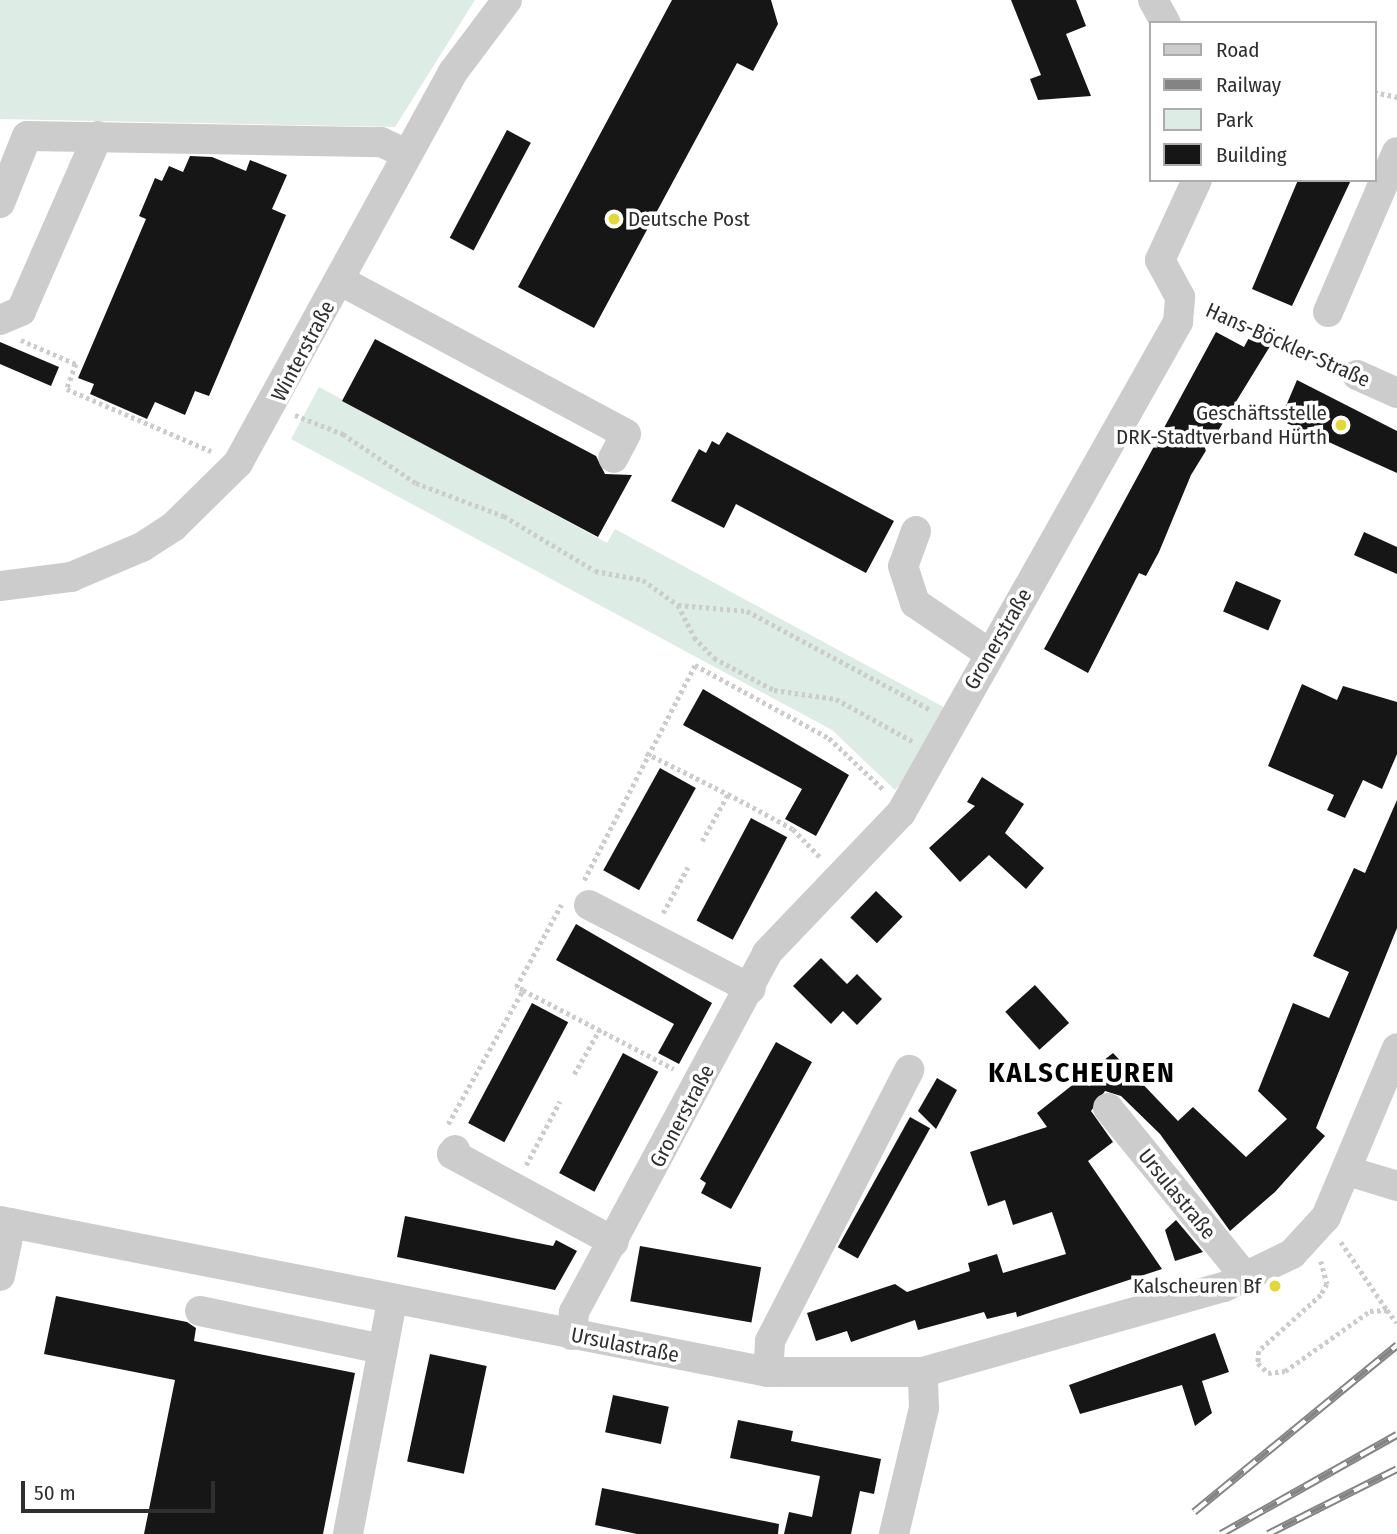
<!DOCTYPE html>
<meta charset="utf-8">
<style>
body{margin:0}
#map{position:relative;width:1397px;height:1534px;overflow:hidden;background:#fff;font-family:"Fira Sans Condensed",sans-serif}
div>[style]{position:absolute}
.green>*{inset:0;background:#ddece4}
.building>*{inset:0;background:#161616;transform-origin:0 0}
.path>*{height:4.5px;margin-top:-2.25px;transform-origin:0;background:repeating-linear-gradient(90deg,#ccc 0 3.5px,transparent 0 7px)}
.minor>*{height:30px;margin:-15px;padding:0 15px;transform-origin:15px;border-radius:15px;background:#ccc}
.rail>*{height:8px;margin-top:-4px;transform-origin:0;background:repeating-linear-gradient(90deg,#fff 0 16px,#848484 0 32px);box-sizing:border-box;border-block:2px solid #848484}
.dots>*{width:19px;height:19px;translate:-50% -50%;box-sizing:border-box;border:4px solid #fff;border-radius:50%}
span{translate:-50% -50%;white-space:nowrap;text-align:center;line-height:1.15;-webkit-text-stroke:7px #fff;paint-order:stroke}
.poi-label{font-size:21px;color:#2f2f2f}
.left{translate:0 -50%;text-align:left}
.right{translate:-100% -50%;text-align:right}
.street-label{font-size:21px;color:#2f2f2f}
.district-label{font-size:28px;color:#000;font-weight:700;letter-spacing:2px}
.legend{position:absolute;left:1149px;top:21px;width:228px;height:161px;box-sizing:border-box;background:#fff;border:2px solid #acacac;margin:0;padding:9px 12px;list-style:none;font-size:21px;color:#2f2f2f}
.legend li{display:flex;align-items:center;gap:14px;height:35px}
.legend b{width:35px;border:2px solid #acacac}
.scale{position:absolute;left:21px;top:1481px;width:194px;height:32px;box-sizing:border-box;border:4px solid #2f2f2f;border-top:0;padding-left:9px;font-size:21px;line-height:24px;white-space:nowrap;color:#2f2f2f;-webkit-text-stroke:5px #fff;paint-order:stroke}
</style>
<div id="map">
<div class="green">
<i style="clip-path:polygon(0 0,475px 0,395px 127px,0 119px)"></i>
<i style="clip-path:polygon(319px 387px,607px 543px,615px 529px,951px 711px,925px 757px,895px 790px,832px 730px,291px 439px)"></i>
</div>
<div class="building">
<i style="clip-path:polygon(672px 0,771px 0,778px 24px,753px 71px,737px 63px,594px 328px,518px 287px)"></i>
<i style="clip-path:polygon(1011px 0,1076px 0,1086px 26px,1066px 34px,1091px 96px,1038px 100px,1030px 79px,1041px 75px)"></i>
<i style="left:507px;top:130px;width:27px;height:122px;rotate:28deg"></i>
<i style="clip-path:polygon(190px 156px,212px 157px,246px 171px,250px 160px,287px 175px,272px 209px,286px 215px,209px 396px,195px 391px,185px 415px,155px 402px,147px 419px,90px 394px,94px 384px,78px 378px,146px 219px,139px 216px,155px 178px,162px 181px,169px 166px,183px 172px)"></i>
<i style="clip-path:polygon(1298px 180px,1351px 180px,1292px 306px,1252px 289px)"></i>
<i style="clip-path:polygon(1216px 332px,1244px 347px,1251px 334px,1272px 343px,1191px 475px,1159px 552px,1146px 576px,1139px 573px,1088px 673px,1044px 649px)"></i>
<i style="clip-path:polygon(375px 339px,596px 456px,605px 474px,632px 475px,598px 537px,342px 401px)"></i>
<i style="clip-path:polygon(0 342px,59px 367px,51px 386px,0 364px)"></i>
<i style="clip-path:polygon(1297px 380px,1397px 431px,1397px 473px,1280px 420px)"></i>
<i style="clip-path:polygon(727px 432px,894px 521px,866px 573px,736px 504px,724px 528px,671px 501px,699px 449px,706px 453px,712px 441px,719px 445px)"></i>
<i style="clip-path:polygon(1364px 532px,1397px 547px,1397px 574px,1354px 555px)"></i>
<i style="left:1236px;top:581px;width:49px;height:33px;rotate:23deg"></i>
<i style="clip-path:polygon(1302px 684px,1337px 700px,1343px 686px,1397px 702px,1397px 754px,1382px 789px,1363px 780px,1345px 818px,1327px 810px,1334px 795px,1268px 766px)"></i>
<i style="clip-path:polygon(703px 689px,849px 775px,816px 836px,785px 819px,802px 789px,683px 725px)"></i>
<i style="left:660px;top:768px;width:41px;height:117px;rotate:29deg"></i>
<i style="clip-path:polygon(982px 777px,1024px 804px,1005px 833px,1044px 868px,1026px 889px,989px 855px,960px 882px,929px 848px,975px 806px,967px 802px)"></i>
<i style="clip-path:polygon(1397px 800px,1397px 928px,1316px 1128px,1325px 1136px,1275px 1192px,1230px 1231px,1160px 1134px,1121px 1096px,1105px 1091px,1091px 1111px,1113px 1142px,1088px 1161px,1162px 1269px,1017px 1317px,1016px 1312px,987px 1319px,984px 1312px,918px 1330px,915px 1320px,851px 1342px,847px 1331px,816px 1341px,807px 1313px,895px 1284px,907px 1292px,970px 1271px,968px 1263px,997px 1254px,1003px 1273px,1066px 1254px,1052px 1212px,1013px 1225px,1005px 1200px,988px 1206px,970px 1152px,1047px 1127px,1037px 1113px,1113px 1053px,1178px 1121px,1193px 1107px,1246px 1157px,1287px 1119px,1258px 1091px,1293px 1003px,1329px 1018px,1349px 972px,1313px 956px,1354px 868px,1365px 873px)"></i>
<i style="left:751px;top:818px;width:41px;height:116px;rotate:28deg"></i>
<i style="left:876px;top:891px;width:37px;height:37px;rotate:44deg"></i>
<i style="clip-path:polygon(576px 924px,712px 1003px,679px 1064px,658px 1053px,674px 1024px,556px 960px)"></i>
<i style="clip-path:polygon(821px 958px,847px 984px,857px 974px,882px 999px,857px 1025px,843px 1011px,831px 1024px,793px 986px)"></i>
<i style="left:1035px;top:985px;width:51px;height:40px;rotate:48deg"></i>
<i style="left:532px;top:1003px;width:41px;height:136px;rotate:28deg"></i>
<i style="clip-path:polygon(776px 1042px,812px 1062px,731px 1209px,701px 1193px,706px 1183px,700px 1179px)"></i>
<i style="left:623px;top:1053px;width:40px;height:136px;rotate:28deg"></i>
<i style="clip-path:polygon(937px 1078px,957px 1090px,936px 1129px,918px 1111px)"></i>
<i style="left:910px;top:1117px;width:23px;height:149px;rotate:29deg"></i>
<i style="clip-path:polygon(405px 1216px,553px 1246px,556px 1240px,577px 1251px,555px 1290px,441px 1266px,397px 1257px)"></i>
<i style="clip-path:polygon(1176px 1220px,1203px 1252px,1175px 1261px,1165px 1230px)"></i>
<i style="left:640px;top:1246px;width:123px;height:56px;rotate:10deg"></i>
<i style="clip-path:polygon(56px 1296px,187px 1322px,196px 1328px,194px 1341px,355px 1373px,323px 1534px,144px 1534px,175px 1380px,44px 1354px)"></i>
<i style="clip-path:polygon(1215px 1333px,1229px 1372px,1202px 1381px,1212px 1413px,1195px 1426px,1182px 1385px,1080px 1414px,1069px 1385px)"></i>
<i style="left:430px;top:1354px;width:58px;height:110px;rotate:12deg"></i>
<i style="left:613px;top:1395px;width:57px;height:38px;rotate:12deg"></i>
<i style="clip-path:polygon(738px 1420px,793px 1431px,791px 1441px,881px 1459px,874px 1494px,860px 1491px,851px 1534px,784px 1534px,789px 1512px,812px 1517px,820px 1476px,730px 1458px)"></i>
<i style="clip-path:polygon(602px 1488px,779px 1524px,778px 1534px,637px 1534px,595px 1525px)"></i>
</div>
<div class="path">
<i style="left:1374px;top:92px;width:24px;rotate:12deg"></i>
<i style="left:1207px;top:309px;width:138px;rotate:24deg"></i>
<i style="left:21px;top:340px;width:60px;rotate:23.6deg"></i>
<i style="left:76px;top:364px;width:27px;rotate:110deg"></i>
<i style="left:67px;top:389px;width:157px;rotate:23.3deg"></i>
<i style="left:295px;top:415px;width:52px;rotate:21.6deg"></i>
<i style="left:343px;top:434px;width:88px;rotate:33.9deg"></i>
<i style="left:416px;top:483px;width:94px;rotate:20.6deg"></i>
<i style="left:504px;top:516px;width:106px;rotate:31.1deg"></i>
<i style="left:595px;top:571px;width:49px;rotate:10.6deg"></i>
<i style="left:643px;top:580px;width:43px;rotate:35.5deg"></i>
<i style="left:678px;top:605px;width:36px;rotate:63deg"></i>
<i style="left:694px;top:637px;width:29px;rotate:46deg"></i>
<i style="left:714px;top:658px;width:68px;rotate:28.1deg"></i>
<i style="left:774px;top:690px;width:63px;rotate:8.3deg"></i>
<i style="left:836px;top:699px;width:87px;rotate:28.9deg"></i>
<i style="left:678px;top:605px;width:69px;rotate:5deg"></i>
<i style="left:747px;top:611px;width:209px;rotate:28.3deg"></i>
<i style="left:646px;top:753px;width:92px;rotate:26.6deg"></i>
<i style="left:702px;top:841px;width:54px;rotate:-61deg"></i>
<i style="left:728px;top:794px;width:74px;rotate:28.3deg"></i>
<i style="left:793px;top:829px;width:39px;rotate:46deg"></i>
<i style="left:584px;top:880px;width:242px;rotate:-62.7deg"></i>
<i style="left:695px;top:665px;width:153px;rotate:28.6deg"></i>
<i style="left:829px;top:738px;width:76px;rotate:43.4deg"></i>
<i style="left:663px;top:913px;width:52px;rotate:-61.5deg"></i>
<i style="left:523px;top:990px;width:170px;rotate:27.6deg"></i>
<i style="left:574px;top:1074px;width:52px;rotate:-60deg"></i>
<i style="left:448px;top:1124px;width:154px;rotate:-60.8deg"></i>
<i style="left:523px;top:990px;width:8px;rotate:-157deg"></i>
<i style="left:516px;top:987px;width:94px;rotate:-61.2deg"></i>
<i style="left:526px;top:1165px;width:72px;rotate:-62deg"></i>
<i style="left:1341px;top:1242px;width:82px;rotate:55.9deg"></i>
<i style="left:1321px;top:1261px;width:24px;rotate:75deg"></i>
<i style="left:1327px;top:1284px;width:13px;rotate:119deg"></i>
<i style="left:1321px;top:1295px;width:84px;rotate:137.9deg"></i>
<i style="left:1259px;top:1351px;width:12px;rotate:95deg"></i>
<i style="left:1258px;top:1363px;width:14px;rotate:45deg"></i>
<i style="left:1268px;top:1373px;width:17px;rotate:-7deg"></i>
<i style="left:1285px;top:1371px;width:104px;rotate:-35.2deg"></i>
<i style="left:1370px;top:1311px;width:17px;rotate:-3deg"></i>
<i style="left:1387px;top:1310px;width:16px;rotate:52deg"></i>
</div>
<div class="minor">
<i style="left:1153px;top:0;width:26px;rotate:61deg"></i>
<i style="left:0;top:203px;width:72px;rotate:-68.1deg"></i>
<i style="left:27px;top:136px;width:354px;rotate:1deg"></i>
<i style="left:381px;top:142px;width:29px;rotate:25deg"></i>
<i style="left:341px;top:281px;width:323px;rotate:28.2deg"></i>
<i style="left:626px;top:434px;width:27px;rotate:118deg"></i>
<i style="left:1328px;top:312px;width:174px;rotate:-66.7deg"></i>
<i style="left:0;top:320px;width:23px;rotate:-23deg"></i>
<i style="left:21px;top:311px;width:191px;rotate:-66.3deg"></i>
<i style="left:1357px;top:375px;width:44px;rotate:24.2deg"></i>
<i style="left:916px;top:531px;width:37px;rotate:110deg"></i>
<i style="left:903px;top:566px;width:39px;rotate:72deg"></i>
<i style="left:915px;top:603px;width:91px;rotate:34.2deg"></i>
<i style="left:0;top:586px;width:72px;rotate:-7.2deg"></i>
<i style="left:71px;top:577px;width:77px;rotate:-22.9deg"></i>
<i style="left:142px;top:547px;width:38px;rotate:-33deg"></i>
<i style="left:174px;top:526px;width:90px;rotate:-44.5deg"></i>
<i style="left:238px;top:463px;width:446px;rotate:-61.2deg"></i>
<i style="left:453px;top:72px;width:90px;rotate:-53.1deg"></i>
<i style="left:589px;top:905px;width:182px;rotate:27.4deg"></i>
<i style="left:1108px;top:1108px;width:219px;rotate:50.9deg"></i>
<i style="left:455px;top:1150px;width:5px;rotate:127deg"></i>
<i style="left:452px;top:1154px;width:184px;rotate:28.5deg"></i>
<i style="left:1348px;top:1171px;width:51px;rotate:17deg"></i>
<i style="left:0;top:1221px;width:783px;rotate:11.12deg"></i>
<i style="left:768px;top:1372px;width:155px"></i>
<i style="left:923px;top:1372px;width:313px;rotate:-15.8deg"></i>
<i style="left:1224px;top:1287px;width:76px;rotate:-25.9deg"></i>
<i style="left:1292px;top:1254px;width:50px;rotate:-47.4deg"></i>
<i style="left:1326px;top:1217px;width:183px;rotate:-67.2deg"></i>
<i style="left:0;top:1276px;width:54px;rotate:-78.3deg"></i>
<i style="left:200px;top:1311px;width:186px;rotate:11.8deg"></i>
<i style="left:572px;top:1335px;width:23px;rotate:-85deg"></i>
<i style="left:574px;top:1312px;width:408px;rotate:-61.7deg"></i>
<i style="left:767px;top:953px;width:194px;rotate:-46.3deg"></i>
<i style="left:901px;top:813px;width:564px;rotate:-60.57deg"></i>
<i style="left:1178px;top:322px;width:25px;rotate:-85deg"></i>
<i style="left:1180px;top:297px;width:42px;rotate:-118.4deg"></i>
<i style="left:1160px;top:260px;width:88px;rotate:-65.2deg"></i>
<i style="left:768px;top:1372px;width:31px;rotate:-86deg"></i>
<i style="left:770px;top:1341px;width:305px;rotate:-62.8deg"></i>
<i style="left:348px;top:1534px;width:237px;rotate:-79.3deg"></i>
<i style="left:894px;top:1534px;width:130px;rotate:-76.6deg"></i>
<i style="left:924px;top:1408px;width:36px;rotate:-92deg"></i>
</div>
<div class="rail">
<i style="left:1194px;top:1512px;width:263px;rotate:-39.4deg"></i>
<i style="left:1221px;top:1534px;width:202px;rotate:-29.4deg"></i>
<i style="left:1268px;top:1534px;width:144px;rotate:-26.7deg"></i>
</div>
<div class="dots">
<i style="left:614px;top:219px;background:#e4d833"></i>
<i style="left:1341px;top:425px;background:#e4d833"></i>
<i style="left:1275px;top:1286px;background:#e4d833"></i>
</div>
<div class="poi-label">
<span class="left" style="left:628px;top:219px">Deutsche Post</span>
<span class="right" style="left:1327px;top:425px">Geschäftsstelle<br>DRK-Stadtverband Hürth</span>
<span class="right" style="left:1261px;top:1286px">Kalscheuren Bf</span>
</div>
<div class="street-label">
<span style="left:1288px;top:345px;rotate:24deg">Hans-Böckler-Straße</span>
<span style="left:303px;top:351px;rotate:-62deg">Winterstraße</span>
<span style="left:998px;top:639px;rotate:-60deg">Gronerstraße</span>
<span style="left:682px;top:1116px;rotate:-62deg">Gronerstraße</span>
<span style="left:1177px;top:1194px;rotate:51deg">Ursulastraße</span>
<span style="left:625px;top:1345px;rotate:11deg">Ursulastraße</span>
</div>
<div class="district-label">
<span style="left:1082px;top:1073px">KALSCHEUREN</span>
</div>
<ul class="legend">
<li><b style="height:9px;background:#ccc"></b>Road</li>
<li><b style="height:9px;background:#848484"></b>Railway</li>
<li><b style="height:19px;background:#ddece4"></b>Park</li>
<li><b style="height:19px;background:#161616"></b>Building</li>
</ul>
<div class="scale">50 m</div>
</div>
